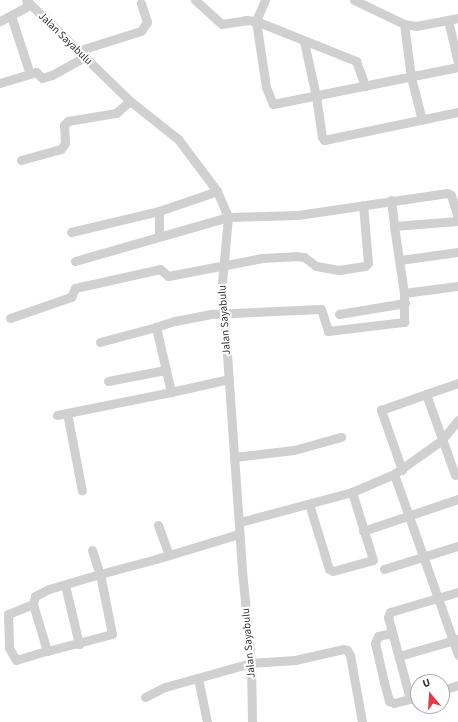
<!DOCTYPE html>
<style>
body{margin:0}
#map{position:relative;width:458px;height:722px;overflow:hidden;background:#fff;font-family:"Source Sans 3",sans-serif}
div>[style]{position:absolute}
.minor>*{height:9px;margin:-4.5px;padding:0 4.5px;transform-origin:4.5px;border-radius:4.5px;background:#d0d0d0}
span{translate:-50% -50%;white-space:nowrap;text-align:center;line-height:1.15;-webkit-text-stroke:4px #fff;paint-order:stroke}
.street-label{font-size:11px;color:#333}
.north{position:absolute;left:410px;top:674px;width:40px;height:40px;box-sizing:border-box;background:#fff;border:1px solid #adadad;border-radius:50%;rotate:342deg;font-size:11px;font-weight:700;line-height:16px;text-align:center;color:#333}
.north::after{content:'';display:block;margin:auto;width:14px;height:18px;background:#e63946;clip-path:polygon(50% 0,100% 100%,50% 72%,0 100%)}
</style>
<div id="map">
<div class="minor">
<i style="left:26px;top:0;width:145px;rotate:44.2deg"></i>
<i style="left:130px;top:101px;width:61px;rotate:38.4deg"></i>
<i style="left:178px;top:139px;width:65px;rotate:53.1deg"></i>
<i style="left:217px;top:191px;width:28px;rotate:67deg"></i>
<i style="left:228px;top:217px;width:66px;rotate:95.2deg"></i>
<i style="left:222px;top:283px;width:289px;rotate:86deg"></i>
<i style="left:242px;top:571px;width:92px;rotate:84.4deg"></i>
<i style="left:251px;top:663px;width:59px;rotate:89deg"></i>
<i style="left:195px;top:0;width:36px;rotate:42deg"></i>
<i style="left:222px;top:24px;width:24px;rotate:-9deg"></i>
<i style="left:246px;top:20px;width:10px;rotate:6deg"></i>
<i style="left:256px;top:21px;width:108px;rotate:21.8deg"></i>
<i style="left:356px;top:61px;width:27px;rotate:70deg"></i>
<i style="left:354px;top:0;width:55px;rotate:25.6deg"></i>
<i style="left:404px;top:24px;width:12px;rotate:9deg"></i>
<i style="left:416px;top:26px;width:43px;rotate:-10.8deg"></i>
<i style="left:11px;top:16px;width:61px;rotate:71.9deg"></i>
<i style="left:448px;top:20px;width:44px;rotate:76.9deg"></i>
<i style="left:0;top:21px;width:34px;rotate:-28deg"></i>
<i style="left:256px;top:21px;width:67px;rotate:81.4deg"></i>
<i style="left:266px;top:87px;width:18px;rotate:68deg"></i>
<i style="left:273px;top:104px;width:189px;rotate:-11.3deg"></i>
<i style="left:256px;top:21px;width:23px;rotate:-67deg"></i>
<i style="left:404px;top:24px;width:53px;rotate:82.5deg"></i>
<i style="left:411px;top:77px;width:44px;rotate:75.7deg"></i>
<i style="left:304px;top:42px;width:55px;rotate:77.5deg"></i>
<i style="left:316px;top:96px;width:41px;rotate:81.7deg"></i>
<i style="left:322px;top:137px;width:4px;rotate:56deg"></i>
<i style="left:324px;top:140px;width:137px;rotate:-11.8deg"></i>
<i style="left:77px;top:51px;width:67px;rotate:-17.4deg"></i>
<i style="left:141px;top:31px;width:11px;rotate:-56deg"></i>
<i style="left:147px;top:22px;width:20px;rotate:-108deg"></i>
<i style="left:0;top:83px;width:38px;rotate:-17deg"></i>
<i style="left:36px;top:72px;width:8px;rotate:45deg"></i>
<i style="left:42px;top:78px;width:10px;rotate:-17deg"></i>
<i style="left:52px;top:75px;width:35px;rotate:-29deg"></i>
<i style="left:21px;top:160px;width:41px;rotate:-15.4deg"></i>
<i style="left:61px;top:149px;width:7px;rotate:-56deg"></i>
<i style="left:65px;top:143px;width:18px;rotate:-93deg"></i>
<i style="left:64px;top:125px;width:6px;rotate:-45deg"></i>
<i style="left:68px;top:121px;width:49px;rotate:-9.5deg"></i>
<i style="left:116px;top:113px;width:18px;rotate:-41deg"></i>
<i style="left:391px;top:200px;width:26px;rotate:83deg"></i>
<i style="left:394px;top:226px;width:64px;rotate:-4.5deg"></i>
<i style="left:159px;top:211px;width:25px;rotate:90deg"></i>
<i style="left:71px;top:232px;width:90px;rotate:-13.4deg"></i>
<i style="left:159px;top:211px;width:61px;rotate:-19deg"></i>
<i style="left:400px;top:260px;width:59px;rotate:-7.9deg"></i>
<i style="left:75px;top:261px;width:159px;rotate:-16deg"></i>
<i style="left:228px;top:217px;width:70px;rotate:-1.6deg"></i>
<i style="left:298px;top:215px;width:151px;rotate:-8.4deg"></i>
<i style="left:447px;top:193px;width:4px;rotate:27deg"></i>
<i style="left:451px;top:195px;width:24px;rotate:73deg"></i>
<i style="left:404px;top:293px;width:54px;rotate:-7.4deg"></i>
<i style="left:339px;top:314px;width:67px;rotate:-9.5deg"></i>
<i style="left:10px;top:318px;width:65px;rotate:-19deg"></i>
<i style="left:71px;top:297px;width:10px;rotate:-66deg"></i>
<i style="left:75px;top:288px;width:87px;rotate:-12.6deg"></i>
<i style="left:160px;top:269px;width:11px;rotate:41deg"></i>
<i style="left:168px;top:276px;width:96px;rotate:-10.8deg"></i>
<i style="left:262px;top:258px;width:33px;rotate:-3deg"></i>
<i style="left:295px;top:256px;width:9px;rotate:6deg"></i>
<i style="left:304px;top:257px;width:15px;rotate:37deg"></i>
<i style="left:316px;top:266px;width:23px;rotate:10deg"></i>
<i style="left:339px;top:270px;width:26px;rotate:-9deg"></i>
<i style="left:365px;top:266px;width:4px;rotate:-45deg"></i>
<i style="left:368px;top:263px;width:58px;rotate:-94.9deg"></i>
<i style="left:100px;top:342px;width:58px;rotate:-15deg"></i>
<i style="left:108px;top:381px;width:58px;rotate:-10.9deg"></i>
<i style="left:171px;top:392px;width:59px;rotate:-12.6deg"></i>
<i style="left:67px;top:413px;width:79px;rotate:79.1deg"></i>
<i style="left:57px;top:415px;width:116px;rotate:-11.4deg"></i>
<i style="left:171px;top:392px;width:67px;rotate:-103deg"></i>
<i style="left:156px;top:327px;width:20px;rotate:-18deg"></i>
<i style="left:175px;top:321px;width:38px;rotate:-11deg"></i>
<i style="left:212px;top:314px;width:109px;rotate:-2.6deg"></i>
<i style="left:321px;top:309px;width:23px;rotate:72deg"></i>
<i style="left:328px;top:331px;width:77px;rotate:-6.8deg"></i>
<i style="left:404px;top:322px;width:29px;rotate:-90deg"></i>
<i style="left:404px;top:293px;width:68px;rotate:-98.5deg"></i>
<i style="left:458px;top:420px;width:26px;rotate:129deg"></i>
<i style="left:442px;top:440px;width:59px;rotate:144.7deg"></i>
<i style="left:394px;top:474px;width:192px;rotate:70.5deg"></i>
<i style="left:234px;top:457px;width:60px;rotate:-6.7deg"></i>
<i style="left:294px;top:450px;width:49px;rotate:-15.5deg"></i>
<i style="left:402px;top:470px;width:64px;rotate:-109.3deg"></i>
<i style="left:381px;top:410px;width:48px;rotate:-19.6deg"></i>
<i style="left:455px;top:475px;width:86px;rotate:-109.7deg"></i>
<i style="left:426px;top:394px;width:34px;rotate:-19deg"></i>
<i style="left:309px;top:504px;width:68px;rotate:72.9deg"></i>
<i style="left:329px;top:569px;width:4px;rotate:27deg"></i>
<i style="left:333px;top:571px;width:41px;rotate:-15.4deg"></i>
<i style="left:373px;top:560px;width:71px;rotate:-107.2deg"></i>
<i style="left:240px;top:522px;width:116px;rotate:-15deg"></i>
<i style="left:352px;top:492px;width:46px;rotate:-23.2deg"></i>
<i style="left:158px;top:525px;width:32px;rotate:70deg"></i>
<i style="left:363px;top:531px;width:100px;rotate:-18.6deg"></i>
<i style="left:92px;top:550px;width:25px;rotate:72deg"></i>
<i style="left:100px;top:574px;width:61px;rotate:78.7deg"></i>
<i style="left:112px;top:634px;width:67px;rotate:165.3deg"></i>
<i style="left:47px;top:651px;width:49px;rotate:-106.6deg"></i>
<i style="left:33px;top:604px;width:8px;rotate:-76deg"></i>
<i style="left:35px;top:596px;width:16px;rotate:-27deg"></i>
<i style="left:49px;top:589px;width:53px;rotate:-16.4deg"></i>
<i style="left:100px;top:574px;width:58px;rotate:-15deg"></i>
<i style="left:156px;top:559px;width:87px;rotate:-16.8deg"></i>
<i style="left:384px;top:569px;width:77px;rotate:-17.3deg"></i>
<i style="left:65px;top:585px;width:61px;rotate:76.7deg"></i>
<i style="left:33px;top:604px;width:27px;rotate:158deg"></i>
<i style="left:8px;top:614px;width:34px;rotate:88deg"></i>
<i style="left:9px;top:648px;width:14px;rotate:60deg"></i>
<i style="left:16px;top:660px;width:31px;rotate:-17deg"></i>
<i style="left:392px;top:633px;width:14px;rotate:168deg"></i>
<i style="left:378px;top:636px;width:8px;rotate:113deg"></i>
<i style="left:375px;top:643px;width:40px;rotate:77deg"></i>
<i style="left:384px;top:682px;width:20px;rotate:75deg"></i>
<i style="left:389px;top:701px;width:5px;rotate:22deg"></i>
<i style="left:394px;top:703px;width:16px;rotate:-14deg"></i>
<i style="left:399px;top:656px;width:61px;rotate:-16.1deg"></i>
<i style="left:198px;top:678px;width:45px;rotate:78.4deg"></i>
<i style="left:442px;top:690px;width:17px;rotate:-17deg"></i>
<i style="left:145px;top:697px;width:22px;rotate:-27deg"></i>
<i style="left:165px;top:687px;width:89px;rotate:-15.6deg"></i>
<i style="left:251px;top:663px;width:44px;rotate:-3.9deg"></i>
<i style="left:295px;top:660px;width:49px;rotate:-12.9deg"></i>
<i style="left:343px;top:649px;width:4px;rotate:14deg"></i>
<i style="left:347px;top:650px;width:6px;rotate:59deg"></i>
<i style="left:350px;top:655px;width:68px;rotate:79.8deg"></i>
<i style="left:418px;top:697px;width:8px;rotate:166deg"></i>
<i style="left:410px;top:699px;width:85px;rotate:-105deg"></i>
<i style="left:388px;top:617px;width:5px;rotate:-68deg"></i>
<i style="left:390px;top:612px;width:71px;rotate:-16.4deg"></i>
</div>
<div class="street-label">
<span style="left:65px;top:39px;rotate:44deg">Jalan Sayabulu</span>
<span style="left:225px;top:320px;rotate:-94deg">Jalan Sayabulu</span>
<span style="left:249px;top:643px;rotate:-95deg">Jalan Sayabulu</span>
</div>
<div class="north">U</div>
</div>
